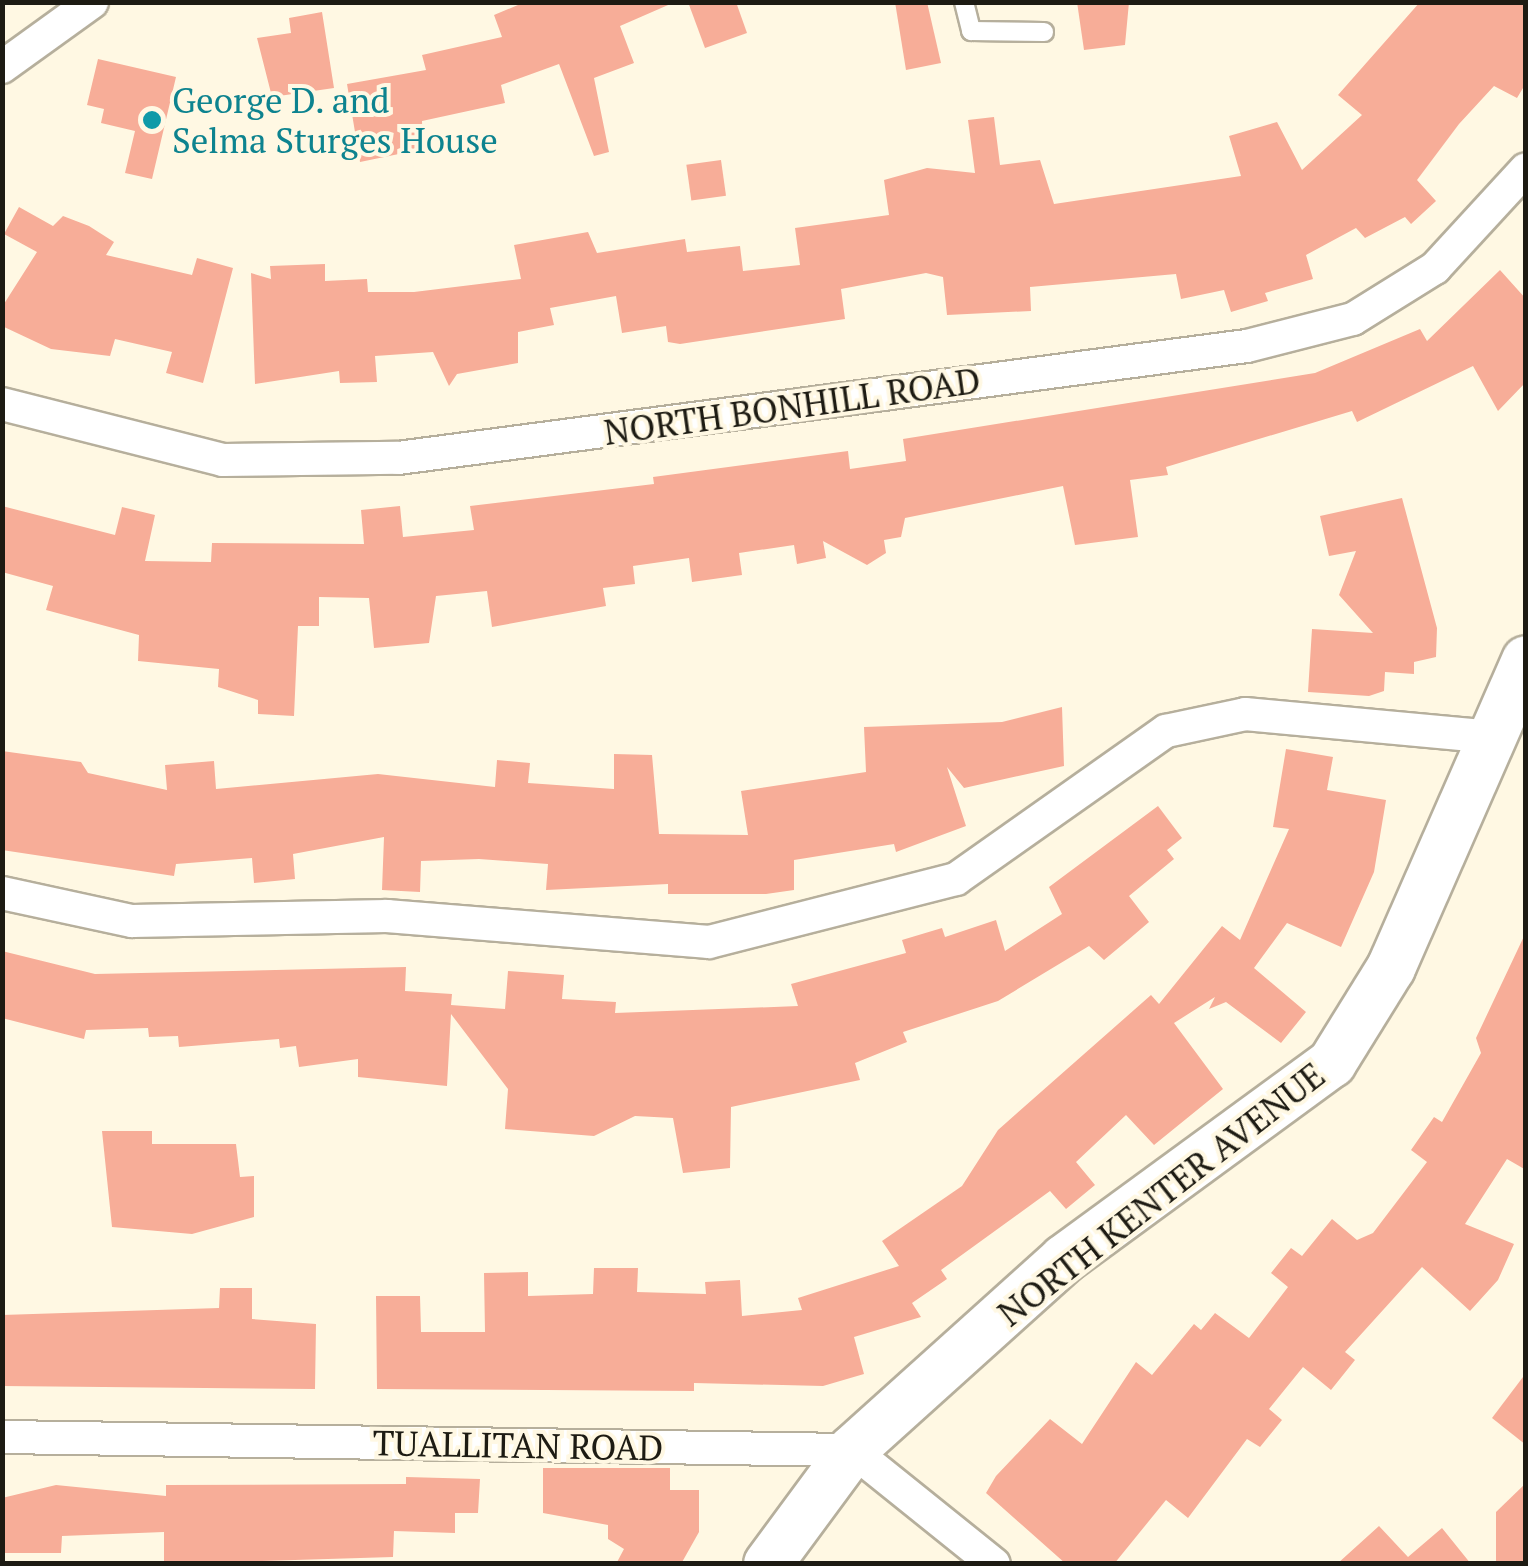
<!DOCTYPE html>
<style>
body{margin:0}
#map{position:relative;width:1528px;height:1566px;overflow:hidden;background:#fff8e3;font-family:"PT Serif",serif}
div>[style]{position:absolute}
.building>*{inset:0;background:#f7ad98;transform-origin:0 0}
.roads{filter:drop-shadow(2px 0 #b6af9c) drop-shadow(-2px 0 #b6af9c) drop-shadow(0 2px #b6af9c) drop-shadow(0 -2px #b6af9c)}
.lane>*{height:18px;margin:-9px;padding:0 9px;transform-origin:9px;border-radius:9px;background:#fff}
.street>*{height:32px;margin:-16px;padding:0 16px;transform-origin:16px;border-radius:16px;background:#fff}
.secondary>*{height:48px;margin:-24px;padding:0 24px;transform-origin:24px;border-radius:24px;background:#fff}
.dots>*{width:28px;height:28px;translate:-50% -50%;box-sizing:border-box;border:5px solid #fff8e3;border-radius:50%}
span{translate:-50% -50%;white-space:nowrap;text-align:center;line-height:1.15;-webkit-text-stroke:8px #fff8e3;paint-order:stroke}
.culture-label{font-size:35px;color:#0d838f}
.left{translate:0 -50%;text-align:left}
.street-label{font-size:35px;color:#1d1b13}
.frame{position:absolute;inset:0;border:5px solid #1d1b13;pointer-events:none}
</style>
<div id="map">
<div class="building">
<i style="clip-path:polygon(525px 2px,675px 2px,620px 26px,634px 63px,594px 78px,609px 152px,594px 156px,559px 64px,501px 85px,505px 103px,422px 121px,423px 149px,360px 162px,347px 84px,426px 70px,422px 55px,502px 37px,494px 15px)"></i>
<i style="clip-path:polygon(688px 2px,736px 2px,747px 33px,705px 48px)"></i>
<i style="clip-path:polygon(895px 2px,927px 2px,941px 63px,906px 70px)"></i>
<i style="clip-path:polygon(1077px 2px,1129px 2px,1125px 45px,1084px 50px)"></i>
<i style="clip-path:polygon(1420px 2px,1526px 2px,1526px 83px,1517px 98px,1494px 86px,1459px 124px,1417px 180px,1436px 201px,1411px 224px,1405px 217px,1365px 238px,1356px 228px,1306px 255px,1313px 279px,1265px 293px,1268px 301px,1231px 312px,1224px 290px,1181px 299px,1176px 274px,1030px 287px,1031px 311px,947px 315px,943px 277px,926px 273px,841px 289px,845px 319px,680px 344px,668px 342px,666px 326px,622px 333px,616px 296px,550px 308px,554px 325px,518px 332px,518px 363px,457px 374px,449px 386px,433px 352px,375px 356px,377px 382px,340px 383px,339px 371px,255px 384px,251px 273px,271px 279px,270px 266px,325px 264px,325px 281px,367px 279px,368px 292px,414px 292px,521px 279px,514px 245px,588px 232px,597px 253px,685px 239px,687px 252px,740px 246px,743px 271px,800px 265px,795px 228px,889px 215px,884px 180px,927px 168px,975px 173px,968px 120px,994px 117px,1000px 165px,1040px 160px,1054px 204px,1241px 176px,1229px 136px,1277px 122px,1302px 170px,1362px 115px,1338px 95px)"></i>
<i style="clip-path:polygon(322px 12px,334px 88px,272px 97px,257px 38px,291px 33px,289px 18px)"></i>
<i style="clip-path:polygon(98px 59px,176px 77px,152px 179px,125px 173px,135px 131px,101px 123px,104px 109px,87px 105px)"></i>
<i style="left:721px;top:160px;width:36px;height:35px;rotate:82deg"></i>
<i style="clip-path:polygon(19px 207px,53px 226px,63px 216px,89px 226px,114px 242px,106px 255px,192px 275px,197px 258px,233px 268px,203px 383px,166px 373px,172px 352px,115px 339px,110px 356px,51px 349px,2px 326px,2px 307px,37px 252px,4px 234px)"></i>
<i style="clip-path:polygon(1500px 270px,1526px 299px,1526px 382px,1498px 411px,1473px 366px,1357px 422px,1352px 411px,1166px 467px,1168px 475px,1130px 480px,1138px 537px,1075px 545px,1063px 486px,905px 518px,901px 537px,884px 540px,886px 553px,867px 565px,823px 541px,826px 558px,797px 564px,794px 545px,739px 553px,742px 575px,692px 582px,689px 558px,633px 566px,635px 584px,603px 588px,606px 606px,492px 627px,487px 591px,436px 596px,429px 643px,374px 648px,369px 598px,319px 597px,319px 626px,298px 626px,294px 716px,258px 714px,258px 700px,218px 687px,219px 669px,138px 661px,139px 635px,46px 610px,53px 586px,2px 572px,2px 506px,115px 535px,122px 507px,155px 515px,145px 561px,211px 562px,212px 543px,364px 544px,361px 510px,400px 506px,403px 537px,474px 530px,470px 506px,654px 484px,653px 477px,848px 451px,850px 469px,906px 461px,903px 439px,1315px 373px,1420px 329px,1427px 341px)"></i>
<i style="clip-path:polygon(1402px 498px,1437px 628px,1436px 657px,1414px 662px,1414px 674px,1385px 672px,1384px 691px,1369px 696px,1308px 692px,1312px 629px,1373px 633px,1339px 595px,1356px 551px,1329px 556px,1320px 516px)"></i>
<i style="clip-path:polygon(1062px 707px,1064px 766px,964px 788px,947px 767px,966px 826px,896px 852px,894px 844px,794px 860px,794px 890px,766px 894px,668px 894px,668px 884px,546px 890px,548px 864px,479px 859px,421px 861px,420px 892px,382px 890px,384px 837px,293px 854px,295px 879px,254px 883px,252px 858px,176px 864px,174px 876px,2px 850px,2px 751px,81px 762px,88px 773px,167px 790px,165px 765px,214px 761px,216px 789px,378px 774px,495px 787px,497px 760px,530px 763px,528px 783px,614px 789px,614px 754px,652px 755px,659px 834px,748px 835px,741px 791px,866px 772px,864px 727px,1002px 722px)"></i>
<i style="clip-path:polygon(1286px 749px,1333px 757px,1327px 790px,1386px 800px,1374px 872px,1341px 947px,1287px 923px,1254px 968px,1306px 1012px,1281px 1043px,1226px 1002px,1209px 1009px,1215px 997px,1174px 1023px,1223px 1089px,1154px 1145px,1126px 1115px,1076px 1162px,1095px 1185px,1066px 1209px,1050px 1191px,941px 1270px,947px 1279px,912px 1303px,921px 1317px,854px 1337px,864px 1374px,823px 1386px,694px 1383px,694px 1391px,377px 1389px,376px 1296px,420px 1296px,421px 1332px,485px 1332px,484px 1273px,528px 1272px,528px 1296px,593px 1294px,594px 1268px,638px 1268px,637px 1292px,706px 1294px,705px 1282px,740px 1280px,742px 1316px,802px 1310px,798px 1298px,899px 1266px,882px 1241px,962px 1186px,998px 1130px,1151px 995px,1159px 1004px,1222px 926px,1240px 940px,1289px 829px,1273px 827px)"></i>
<i style="clip-path:polygon(1158px 806px,1182px 838px,1167px 850px,1174px 859px,1129px 896px,1149px 922px,1128px 940px,1104px 960px,1089px 946px,998px 1001px,903px 1032px,907px 1042px,855px 1063px,860px 1080px,731px 1107px,730px 1168px,683px 1173px,673px 1118px,635px 1116px,594px 1136px,505px 1129px,508px 1089px,451px 1014px,447px 1086px,358px 1077px,358px 1059px,299px 1067px,296px 1046px,280px 1048px,279px 1039px,179px 1047px,178px 1036px,149px 1037px,148px 1028px,86px 1030px,84px 1039px,2px 1018px,2px 951px,95px 974px,406px 967px,405px 991px,452px 994px,451px 1005px,505px 1009px,508px 971px,564px 975px,562px 999px,616px 1002px,615px 1013px,798px 1006px,791px 984px,906px 953px,902px 940px,942px 928px,945px 937px,996px 920px,1005px 951px,1062px 914px,1049px 887px)"></i>
<i style="clip-path:polygon(1526px 932px,1526px 1170px,1507px 1159px,1465px 1224px,1514px 1244px,1498px 1280px,1470px 1311px,1422px 1267px,1345px 1352px,1355px 1360px,1331px 1390px,1303px 1367px,1269px 1409px,1282px 1420px,1260px 1447px,1247px 1439px,1188px 1518px,1166px 1500px,1114px 1564px,1066px 1564px,986px 1493px,996px 1476px,1050px 1419px,1082px 1444px,1136px 1362px,1152px 1375px,1194px 1324px,1201px 1330px,1215px 1313px,1249px 1338px,1288px 1287px,1271px 1273px,1291px 1248px,1302px 1256px,1332px 1219px,1357px 1240px,1373px 1233px,1427px 1162px,1411px 1150px,1434px 1117px,1442px 1122px,1481px 1053px,1476px 1038px)"></i>
<i style="clip-path:polygon(102px 1131px,152px 1131px,152px 1144px,236px 1144px,240px 1177px,254px 1176px,254px 1217px,192px 1234px,112px 1227px)"></i>
<i style="clip-path:polygon(220px 1288px,252px 1288px,252px 1319px,316px 1324px,315px 1389px,2px 1386px,2px 1315px,219px 1308px)"></i>
<i style="clip-path:polygon(1526px 1373px,1526px 1445px,1492px 1418px)"></i>
<i style="clip-path:polygon(543px 1468px,670px 1468px,670px 1490px,699px 1490px,699px 1532px,681px 1564px,616px 1564px,624px 1549px,608px 1539px,608px 1525px,543px 1513px)"></i>
<i style="clip-path:polygon(406px 1477px,480px 1479px,478px 1513px,455px 1513px,455px 1533px,394px 1531px,393px 1557px,164px 1564px,164px 1532px,62px 1536px,61px 1553px,2px 1553px,2px 1498px,56px 1485px,166px 1496px,166px 1485px,406px 1484px)"></i>
<i style="clip-path:polygon(1526px 1483px,1526px 1564px,1496px 1564px,1496px 1512px)"></i>
<i style="clip-path:polygon(1379px 1526px,1408px 1557px,1442px 1528px,1471px 1564px,1337px 1564px)"></i>
</div>
<div class="roads">
<div class="lane">
<i style="left:964px;top:2px;width:30px;rotate:76deg"></i>
<i style="left:971px;top:31px;width:73px;rotate:0.8deg"></i>
</div>
<div class="street">
<i style="left:2px;top:67px;width:111px;rotate:-35.8deg"></i>
<i style="left:2px;top:404px;width:228px;rotate:14.2deg"></i>
<i style="left:223px;top:460px;width:175px;rotate:-0.7deg"></i>
<i style="left:398px;top:458px;width:856px;rotate:-7.52deg"></i>
<i style="left:1247px;top:346px;width:109px;rotate:-14.3deg"></i>
<i style="left:1353px;top:319px;width:97px;rotate:-31.9deg"></i>
<i style="left:1435px;top:268px;width:134px;rotate:-47.4deg"></i>
<i style="left:2px;top:893px;width:133px;rotate:12.2deg"></i>
<i style="left:132px;top:921px;width:255px;rotate:-1.1deg"></i>
<i style="left:387px;top:916px;width:323px;rotate:4.6deg"></i>
<i style="left:709px;top:942px;width:255px;rotate:-14.3deg"></i>
<i style="left:956px;top:879px;width:257px;rotate:-35.2deg"></i>
<i style="left:1166px;top:731px;width:81px;rotate:-12.1deg"></i>
<i style="left:1245px;top:714px;width:249px;rotate:5.3deg"></i>
<i style="left:2px;top:1437px;width:850px;rotate:0.88deg"></i>
<i style="left:852px;top:1450px;width:182px;rotate:38.8deg"></i>
</div>
<div class="secondary">
<i style="left:768px;top:1564px;width:142px;rotate:-53.6deg"></i>
<i style="left:852px;top:1450px;width:285px;rotate:-42deg"></i>
<i style="left:1064px;top:1259px;width:332px;rotate:-36.2deg"></i>
<i style="left:1332px;top:1063px;width:112px;rotate:-58.2deg"></i>
<i style="left:1391px;top:968px;width:336px;rotate:-66.3deg"></i>
</div>
</div>
<div class="dots">
<i style="left:152px;top:120px;background:#0f9aa8"></i>
</div>
<div class="culture-label">
<span class="left" style="left:172px;top:120px">George D. and<br>Selma Sturges House</span>
</div>
<div class="street-label">
<span style="left:792px;top:406px;rotate:-8deg">NORTH BONHILL ROAD</span>
<span style="left:1161px;top:1194px;rotate:-38deg">NORTH KENTER AVENUE</span>
<span style="left:518px;top:1445px;rotate:1deg">TUALLITAN ROAD</span>
</div>
<div class="frame"></div>
</div>
